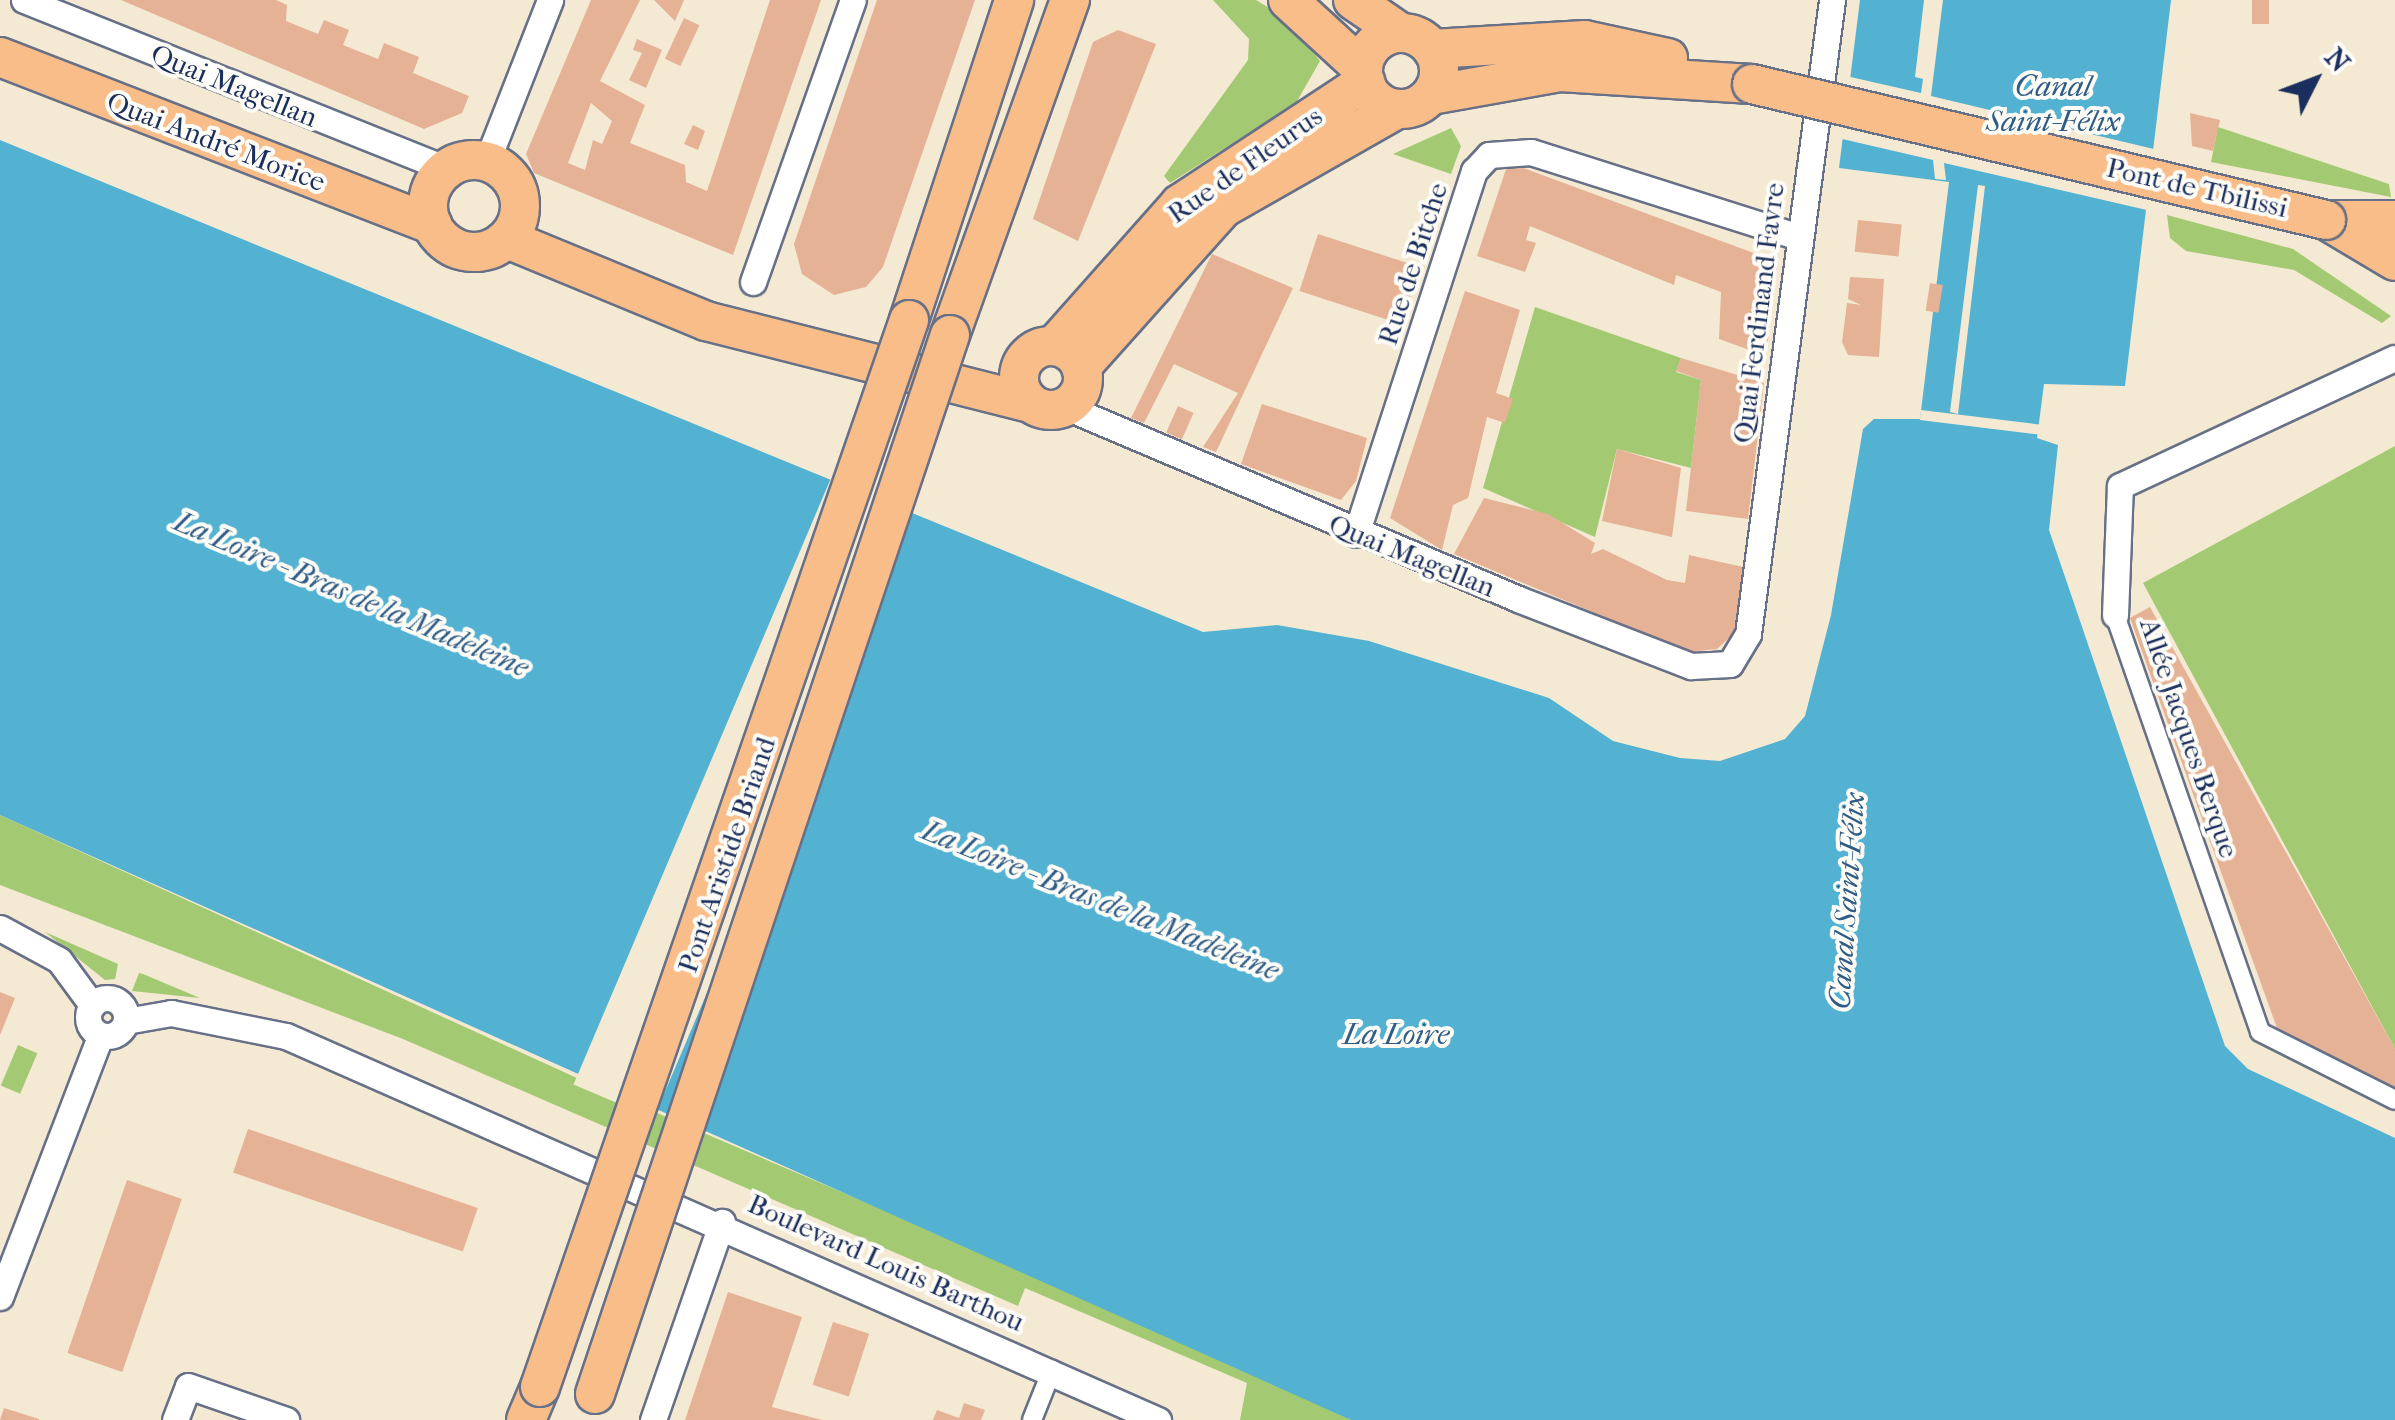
<!DOCTYPE html>
<meta charset="utf-8">
<style>
body{margin:0}
#map{position:relative;width:2395px;height:1420px;overflow:hidden;background:#f4e9d3;font-family:"IM FELL French Canon",serif}
div>[style]{position:absolute}
.green>*{inset:0;background:#a4c973;transform-origin:0 0}
.water>*{inset:0;background:#53b1d2}
.pier>*{inset:0;background:#f4e9d3;transform-origin:0 0}
.building>*{inset:0;background:#e5b296;transform-origin:0 0}
.roads{filter:drop-shadow(2px 0 #677087) drop-shadow(-2px 0 #677087) drop-shadow(0 2px #677087) drop-shadow(0 -2px #677087)}
.pedestrian>*{height:18px;margin:-9px;padding:0 9px;transform-origin:9px;border-radius:9px;background:#fff}
.minor>*{height:25px;margin:-12.5px;padding:0 12.5px;transform-origin:12.5px;border-radius:12.5px;background:#fff}
.minor>.ring{margin:-12.5px;padding:0;box-sizing:content-box;background:none;border:25px solid #fff;border-radius:50%}
.primary>*{height:38px;margin:-19px;padding:0 19px;transform-origin:19px;border-radius:19px;background:#f8bd89}
.primary>.ring{margin:-19px;padding:0;box-sizing:content-box;background:none;border:38px solid #f8bd89;border-radius:50%}
.bridges{filter:drop-shadow(2px 0 #677087) drop-shadow(-2px 0 #677087) drop-shadow(0 2px #677087) drop-shadow(0 -2px #677087)}
.primary-bridge>*{height:38px;margin:-19px;padding:0 19px;transform-origin:19px;border-radius:19px;background:#f8bd89}
span{translate:-50% -50%;white-space:nowrap;text-align:center;line-height:1.15;-webkit-text-stroke:8px #fdfcf7;paint-order:stroke}
.street-label{font-size:28px;color:#1b2f5e}
.water-label{font-size:30px;color:#2f5c87;font-style:italic}
.north{position:absolute;left:2265px;top:30px;width:100px;height:100px;-webkit-text-stroke:8px #fdfcf7;paint-order:stroke;rotate:48deg;font-size:28px;font-weight:700;line-height:40px;text-align:center;color:#1b2f5e}
.north::after{content:'';display:block;margin:auto;width:35px;height:45px;background:#1b2f5e;clip-path:polygon(50% 0,100% 100%,50% 72%,0 100%)}
</style>
<div id="map">
<div class="green">
<i style="clip-path:polygon(1213px 0,1256px 0,1287px 19px,1320px 61px,1296px 103px,1170px 183px,1164px 176px,1248px 60px,1249px 39px)"></i>
<i style="clip-path:polygon(2218px 127px,2389px 184px,2391px 197px,2211px 162px)"></i>
<i style="clip-path:polygon(1451px 128px,1461px 146px,1451px 174px,1393px 154px)"></i>
<i style="clip-path:polygon(2167px 215px,2293px 249px,2391px 316px,2382px 323px,2294px 270px,2186px 251px,2170px 238px)"></i>
<i style="clip-path:polygon(1535px 307px,1681px 358px,1676px 372px,1701px 380px,1691px 468px,1617px 449px,1595px 537px,1483px 488px)"></i>
<i style="clip-path:polygon(2395px 446px,2395px 1049px,2143px 583px)"></i>
<i style="clip-path:polygon(0 815px,601px 1089px,1150px 1324px,1351px 1420px,1240px 1420px,1247px 1383px,1025px 1288px,1018px 1306px,403px 1039px,0 885px)"></i>
<i style="clip-path:polygon(45px 932px,118px 964px,115px 979px,105px 980px)"></i>
<i style="clip-path:polygon(139px 973px,143px 974px,200px 998px,132px 991px)"></i>
<i style="left:18px;top:1045px;width:21px;height:44px;rotate:23deg"></i>
</div>
<div class="water">
<i style="clip-path:polygon(evenodd,1860px 0,2171px 0,2125px 386px,2044px 384px,2037px 438px,2058px 445px,2049px 530px,2225px 1046px,2248px 1069px,2395px 1138px,2395px 1420px,1351px 1420px,0 815px,0 140px,1203px 632px,1277px 625px,1369px 641px,1549px 698px,1613px 741px,1680px 758px,1720px 761px,1785px 739px,1805px 716px,1831px 615px,1863px 429px,1874px 419px,1920px 419px,1949px 182px,1839px 168px,1860px 0,1978px 185px,1985px 186px,1958px 414px,1950px 412px,1978px 185px)"></i>
</div>
<div class="pier">
<i style="clip-path:polygon(1924px 0,1943px 0,1931px 96px,2158px 150px,2151px 211px,1944px 163px,1946px 180px,1935px 179px,1933px 160px,1838px 138px,1846px 76px,1921px 93px,1923px 79px,1915px 77px)"></i>
<i style="left:1921px;top:410px;width:120px;height:10px;rotate:7deg"></i>
<i style="left:831px;top:478px;width:87px;height:659px;rotate:23deg"></i>
</div>
<div class="building">
<i style="clip-path:polygon(121px 0,276px 0,287px 5px,286px 21px,318px 34px,324px 20px,349px 30px,343px 45px,378px 59px,384px 43px,419px 57px,413px 73px,469px 96px,462px 113px,424px 129px)"></i>
<i style="clip-path:polygon(evenodd,591px 0,640px 0,600px 81px,645px 105px,630px 143px,685px 165px,686px 182px,707px 191px,770px 0,821px 0,733px 255px,534px 173px,526px 154px,591px 0,591px 103px,612px 121px,602px 144px,593px 140px,585px 170px,568px 163px,591px 103px)"></i>
<i style="clip-path:polygon(654px 0,684px 0,675px 21px)"></i>
<i style="clip-path:polygon(877px 0,975px 0,883px 267px,866px 287px,834px 295px,802px 274px,794px 244px)"></i>
<i style="left:2252px;top:0;width:17px;height:24px"></i>
<i style="left:684px;top:18px;width:17px;height:45px;rotate:25deg"></i>
<i style="clip-path:polygon(1118px 30px,1156px 44px,1078px 241px,1033px 219px,1093px 42px)"></i>
<i style="clip-path:polygon(637px 39px,662px 50px,646px 88px,629px 80px,642px 53px,633px 50px)"></i>
<i style="clip-path:polygon(2190px 113px,2220px 120px,2213px 151px,2192px 146px)"></i>
<i style="clip-path:polygon(693px 125px,705px 131px,698px 150px,684px 144px)"></i>
<i style="clip-path:polygon(1523px 168px,1778px 262px,1766px 356px,1719px 339px,1721px 292px,1676px 275px,1674px 285px,1530px 226px,1526px 240px,1536px 243px,1525px 272px,1477px 256px,1506px 169px)"></i>
<i style="left:1858px;top:220px;width:44px;height:32px;rotate:6deg"></i>
<i style="left:1318px;top:234px;width:107px;height:60px;rotate:18deg"></i>
<i style="clip-path:polygon(1212px 254px,1293px 288px,1216px 452px,1203px 447px,1238px 393px,1174px 364px,1144px 423px,1131px 418px)"></i>
<i style="clip-path:polygon(1850px 277px,1884px 279px,1879px 357px,1848px 355px,1842px 342px,1847px 303px,1861px 305px,1848px 299px)"></i>
<i style="left:1930px;top:283px;width:13px;height:28px;rotate:9deg"></i>
<i style="clip-path:polygon(1465px 291px,1520px 310px,1496px 393px,1513px 399px,1505px 423px,1487px 417px,1468px 498px,1453px 505px,1442px 550px,1390px 518px)"></i>
<i style="clip-path:polygon(1681px 358px,1764px 383px,1748px 519px,1686px 511px,1701px 380px,1676px 371px)"></i>
<i style="clip-path:polygon(1262px 404px,1367px 438px,1356px 481px,1341px 500px,1241px 464px)"></i>
<i style="left:1178px;top:406px;width:17px;height:29px;rotate:24deg"></i>
<i style="clip-path:polygon(1617px 449px,1681px 468px,1672px 537px,1602px 521px)"></i>
<i style="clip-path:polygon(1484px 498px,1548px 514px,1595px 543px,1591px 554px,1603px 549px,1667px 580px,1685px 583px,1689px 555px,1743px 567px,1739px 629px,1717px 649px,1688px 652px,1454px 554px)"></i>
<i style="clip-path:polygon(2150px 607px,2395px 1049px,2395px 1087px,2278px 1031px,2130px 618px)"></i>
<i style="clip-path:polygon(0 992px,15px 998px,0 1035px)"></i>
<i style="left:248px;top:1129px;width:243px;height:46px;rotate:19deg"></i>
<i style="left:127px;top:1180px;width:58px;height:183px;rotate:19deg"></i>
<i style="clip-path:polygon(728px 1292px,802px 1317px,772px 1407px,822px 1420px,685px 1420px)"></i>
<i style="left:833px;top:1322px;width:38px;height:66px;rotate:18deg"></i>
<i style="clip-path:polygon(964px 1403px,985px 1410px,981px 1420px,933px 1420px,937px 1410px,959px 1418px)"></i>
<i style="clip-path:polygon(4px 1408px,39px 1419px,39px 1420px,0 1420px)"></i>
</div>
<div class="roads">
<div class="pedestrian">
<i style="left:2115px;top:615px;width:441px;rotate:70.8deg"></i>
<i style="left:2260px;top:1032px;width:151px;rotate:26.7deg"></i>
<i style="left:1032px;top:1420px;width:54px;rotate:-68.2deg"></i>
</div>
<div class="minor">
<i style="left:24px;top:0;width:455px;rotate:21.8deg"></i>
<i style="left:487px;top:161px;width:173px;rotate:-68.6deg"></i>
<i style="left:753px;top:282px;width:299px;rotate:-70.5deg"></i>
<i style="left:1066px;top:407px;width:491px;rotate:23deg"></i>
<i style="left:1518px;top:599px;width:186px;rotate:21.2deg"></i>
<i style="left:1691px;top:666px;width:39px;rotate:-3deg"></i>
<i style="left:1730px;top:664px;width:35px;rotate:-59deg"></i>
<i style="left:1748px;top:634px;width:640px;rotate:-82.45deg"></i>
<i style="left:1356px;top:534px;width:382px;rotate:-72deg"></i>
<i style="left:1474px;top:171px;width:22px;rotate:-47deg"></i>
<i style="left:1489px;top:155px;width:42px;rotate:-4.1deg"></i>
<i style="left:1531px;top:152px;width:281px;rotate:17.6deg"></i>
<i style="left:2115px;top:615px;width:129px;rotate:-87.8deg"></i>
<i style="left:2120px;top:486px;width:303px;rotate:-25deg"></i>
<i style="left:0;top:928px;width:67px;rotate:28.5deg"></i>
<i style="left:59px;top:960px;width:56px;rotate:53.7deg"></i>
<i class="ring" style="left:88px;top:998px;width:13px;height:13px"></i>
<i style="left:126px;top:1021px;width:46px;rotate:-10.1deg"></i>
<i style="left:171px;top:1013px;width:117px;rotate:11.3deg"></i>
<i style="left:286px;top:1036px;width:953px;rotate:23.77deg"></i>
<i style="left:0;top:1297px;width:280px;rotate:-69deg"></i>
<i style="left:175px;top:1420px;width:36px;rotate:-69deg"></i>
<i style="left:188px;top:1386px;width:104px;rotate:19.1deg"></i>
<i style="left:653px;top:1420px;width:210px;rotate:-70.8deg"></i>
</div>
<div class="primary">
<i style="left:1288px;top:0;width:102px;rotate:42.6deg"></i>
<i style="left:1353px;top:0;width:58px;rotate:34.5deg"></i>
<i class="ring" style="left:1363px;top:33px;width:38px;height:38px"></i>
<i style="left:1432px;top:49px;width:153px;rotate:-3.4deg"></i>
<i style="left:1585px;top:40px;width:85px;rotate:12.2deg"></i>
<i style="left:0;top:57px;width:464px;rotate:21.2deg"></i>
<i style="left:1431px;top:95px;width:131px;rotate:-10.1deg"></i>
<i style="left:1560px;top:72px;width:192px;rotate:3.6deg"></i>
<i class="ring" style="left:428px;top:160px;width:54px;height:54px"></i>
<i style="left:2326px;top:220px;width:80px;rotate:30.7deg"></i>
<i style="left:2328px;top:220px;width:67px"></i>
<i style="left:507px;top:239px;width:215px;rotate:22.4deg"></i>
<i style="left:706px;top:321px;width:334px;rotate:14.2deg"></i>
<i style="left:909px;top:320px;width:337px;rotate:-71.8deg"></i>
<i style="left:950px;top:335px;width:356px;rotate:-70.3deg"></i>
<i class="ring" style="left:1019px;top:346px;width:26px;height:26px"></i>
<i style="left:1054px;top:346px;width:190px;rotate:-48.4deg"></i>
<i style="left:1180px;top:204px;width:222px;rotate:-33.4deg"></i>
<i style="left:1081px;top:367px;width:213px;rotate:-48.2deg"></i>
<i style="left:1223px;top:208px;width:200px;rotate:-29.6deg"></i>
<i style="left:526px;top:1420px;width:36px;rotate:-67deg"></i>
</div>
</div>
<div class="bridges">
<div class="primary-bridge">
<i style="left:1752px;top:84px;width:590px;rotate:13.33deg"></i>
<i style="left:540px;top:1387px;width:1129px;rotate:-70.92deg"></i>
<i style="left:595px;top:1394px;width:1117px;rotate:-71.47deg"></i>
</div>
</div>
<div class="street-label">
<span style="left:234px;top:86px;rotate:22deg">Quai Magellan</span>
<span style="left:216px;top:142px;rotate:21deg">Quai André Morice</span>
<span style="left:1245px;top:165px;rotate:-35deg">Rue de Fleurus</span>
<span style="left:2197px;top:188px;rotate:13deg">Pont de Tbilissi</span>
<span style="left:1413px;top:264px;rotate:-72deg">Rue de Bitche</span>
<span style="left:1759px;top:313px;rotate:-83deg">Quai Ferdinand Favre</span>
<span style="left:1412px;top:556px;rotate:22deg">Quai Magellan</span>
<span style="left:2189px;top:738px;rotate:71deg">Allée Jacques Berque</span>
<span style="left:727px;top:855px;rotate:-71deg">Pont Aristide Briand</span>
<span style="left:886px;top:1263px;rotate:24deg">Boulevard Louis Barthou</span>
</div>
<div class="water-label">
<span style="left:2053px;top:104px">Canal<br>Saint-Félix</span>
<span style="left:351px;top:595px;rotate:23deg">La Loire - Bras de la Madeleine</span>
<span style="left:1100px;top:901px;rotate:22deg">La Loire - Bras de la Madeleine</span>
<span style="left:1848px;top:901px;rotate:-86deg">Canal Saint-Félix</span>
<span style="left:1396px;top:1035px">La Loire</span>
</div>
<div class="north">N</div>
</div>
